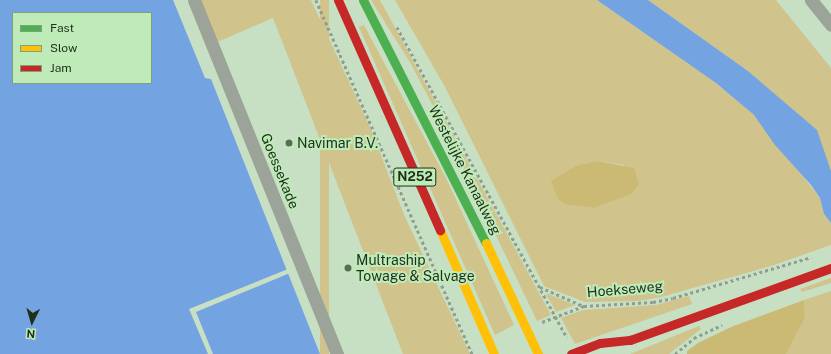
<!DOCTYPE html>
<style>
body{margin:0}
#map{position:relative;width:831px;height:354px;overflow:hidden;background:#c7e0c4;font-family:"Public Sans",sans-serif}
div>[style]{position:absolute}
.green>*{inset:0;background:#d0c38b;transform-origin:0 0}
.forest>*{inset:0;background:#caba73}
.water>*{inset:0;background:#74a3e2}
.pier>*{inset:0;background:#c7e0c4}
.path>*{height:2.5px;margin-top:-1.25px;transform-origin:0;background:repeating-linear-gradient(90deg,#929d91 0 3px,transparent 0 6px)}
.street>*{height:13px;margin:-6.5px;padding:0 6.5px;transform-origin:6.5px;border-radius:6.5px;background:#9ca49a}
.fast>*{height:9px;margin:-4.5px;padding:0 4.5px;transform-origin:4.5px;border-radius:4.5px;background:#4caf50}
.slow>*{height:9px;margin:-4.5px;padding:0 4.5px;transform-origin:4.5px;border-radius:4.5px;background:#ffc107}
.jam>*{height:9px;margin:-4.5px;padding:0 4.5px;transform-origin:4.5px;border-radius:4.5px;background:#c62828}
.dots>*{width:11px;height:11px;translate:-50% -50%;box-sizing:border-box;border:2px solid #bfebb9;border-radius:50%}
span{translate:-50% -50%;white-space:nowrap;text-align:center;line-height:1.15;-webkit-text-stroke:4px #bfebb9;paint-order:stroke}
.shield-label span{padding:1px 3px;background:#bfebb9;border:1px solid;border-radius:3px;-webkit-text-stroke-width:0}
.shield-label{font-size:13px;color:#1e2f1b;font-weight:700}
.poi-label{font-size:14px;color:#1e2f1b}
.left{translate:0 -50%;text-align:left}
.street-label{font-size:14px;color:#1e2f1b}
.legend{position:absolute;left:12px;top:12px;width:140px;height:72px;box-sizing:border-box;background:#bfebb9;border:1px solid #7fa07a;margin:0;padding:5px 7px;list-style:none;font-size:12px;color:#1e2f1b}
.legend li{display:flex;align-items:center;gap:8px;height:20px}
.legend b{width:20px;border:1px solid #7fa07a}
.north{position:absolute;left:12px;top:302px;width:40px;height:40px;-webkit-text-stroke:3px #bfebb9;paint-order:stroke;rotate:185deg;font-size:11px;font-weight:700;line-height:16px;text-align:center;color:#1e2f1b}
.north::after{content:'';display:block;margin:auto;width:14px;height:18px;background:#1e2f1b;clip-path:polygon(50% 0,100% 100%,50% 72%,0 100%)}
</style>
<div id="map">
<div class="green">
<i style="clip-path:polygon(199px 0,311px 0,370px 127px,405px 217px,470px 354px,403px 354px,273px 18px,215px 43px)"></i>
<i style="left:320px;top:0;width:9px;height:382px"></i>
<i style="clip-path:polygon(371px 0,380px 0,551px 315px,537px 321px,446px 131px,411px 64px)"></i>
<i style="clip-path:polygon(evenodd,395px 0,597px 0,716px 83px,754px 115px,820px 198px,824px 214px,831px 223px,831px 245px,771px 266px,661px 297px,638px 301px,585px 302px,544px 286px,445px 87px,395px 0,598px 161px,624px 165px,613px 201px,595px 208px,567px 205px,598px 161px)"></i>
<i style="clip-path:polygon(648px 0,776px 0,831px 68px,831px 171px,816px 130px,748px 71px)"></i>
<i style="clip-path:polygon(364px 25px,447px 180px,514px 325px,495px 335px,359px 27px)"></i>
<i style="clip-path:polygon(831px 278px,831px 283px,802px 292px,800px 289px)"></i>
<i style="clip-path:polygon(831px 291px,831px 354px,786px 354px,805px 318px,804px 300px)"></i>
<i style="clip-path:polygon(546px 294px,548px 294px,575px 305px,556px 312px)"></i>
<i style="clip-path:polygon(689px 296px,692px 304px,575px 344px,561px 318px,583px 310px,656px 305px)"></i>
<i style="clip-path:polygon(699px 326px,701px 329px,669px 354px,630px 354px)"></i>
</div>
<div class="forest">
<i style="clip-path:polygon(598px 161px,634px 168px,639px 185px,631px 194px,595px 208px,567px 205px,558px 199px,551px 181px,576px 166px)"></i>
<i style="clip-path:polygon(804px 300px,805px 318px,786px 354px,687px 354px,687px 351px,698px 343px,731px 327px)"></i>
</div>
<div class="water">
<i style="clip-path:polygon(evenodd,0 0,173px 0,205px 78px,211px 79px,320px 354px,0 354px,0 0,13px 13px,151px 13px,151px 83px,13px 83px,13px 13px)"></i>
<i style="clip-path:polygon(597px 0,648px 0,748px 71px,817px 130px,831px 171px,831px 223px,824px 214px,820px 198px,811px 185px,775px 145px,754px 115px,716px 83px)"></i>
</div>
<div class="pier">
<i style="clip-path:polygon(288px 269px,290px 273px,196px 312px,213px 354px,208px 354px,189px 309px)"></i>
</div>
<div class="path">
<i style="left:316px;top:0;width:387px;rotate:66.2deg"></i>
<i style="left:397px;top:27px;width:354px;rotate:61.3deg"></i>
<i style="left:540px;top:287px;width:47px;rotate:23.8deg"></i>
<i style="left:542px;top:322px;width:45px;rotate:-20.9deg"></i>
<i style="left:584px;top:306px;width:69px;rotate:-3.3deg"></i>
<i style="left:653px;top:302px;width:20px;rotate:-11deg"></i>
<i style="left:673px;top:298px;width:144px;rotate:-16.5deg"></i>
<i style="left:675px;top:354px;width:25px;rotate:-40deg"></i>
<i style="left:694px;top:338px;width:31px;rotate:-25deg"></i>
</div>
<div class="street">
<i style="left:194px;top:0;width:382px;rotate:68deg"></i>
<i style="left:811px;top:0;width:32px;rotate:51deg"></i>
</div>
<div class="fast">
<i style="left:363px;top:0;width:272px;rotate:63.2deg"></i>
</div>
<div class="slow">
<i style="left:440px;top:230px;width:135px;rotate:66.5deg"></i>
<i style="left:486px;top:243px;width:123px;rotate:64.9deg"></i>
</div>
<div class="jam">
<i style="left:338px;top:0;width:252px;rotate:66.1deg"></i>
<i style="left:571px;top:354px;width:31px;rotate:-21deg"></i>
<i style="left:600px;top:343px;width:30px;rotate:-6deg"></i>
<i style="left:630px;top:340px;width:214px;rotate:-19.7deg"></i>
</div>
<div class="dots">
<i style="left:289px;top:143px;background:#596d56"></i>
<i style="left:348px;top:268px;background:#596d56"></i>
</div>
<div class="shield-label">
<span style="left:415px;top:177px">N252</span>
</div>
<div class="poi-label">
<span class="left" style="left:297px;top:143px">Navimar B.V.</span>
<span class="left" style="left:356px;top:268px">Multraship<br>Towage &amp; Salvage</span>
</div>
<div class="street-label">
<span style="left:465px;top:170px;rotate:63deg">Westelijke Kanaalweg</span>
<span style="left:280px;top:171px;rotate:68deg">Goessekade</span>
<span style="left:625px;top:289px;rotate:-5deg">Hoekseweg</span>
</div>
<ul class="legend">
<li><b style="height:5px;background:#4caf50"></b>Fast</li>
<li><b style="height:5px;background:#ffc107"></b>Slow</li>
<li><b style="height:5px;background:#c62828"></b>Jam</li>
</ul>
<div class="north">N</div>
</div>
